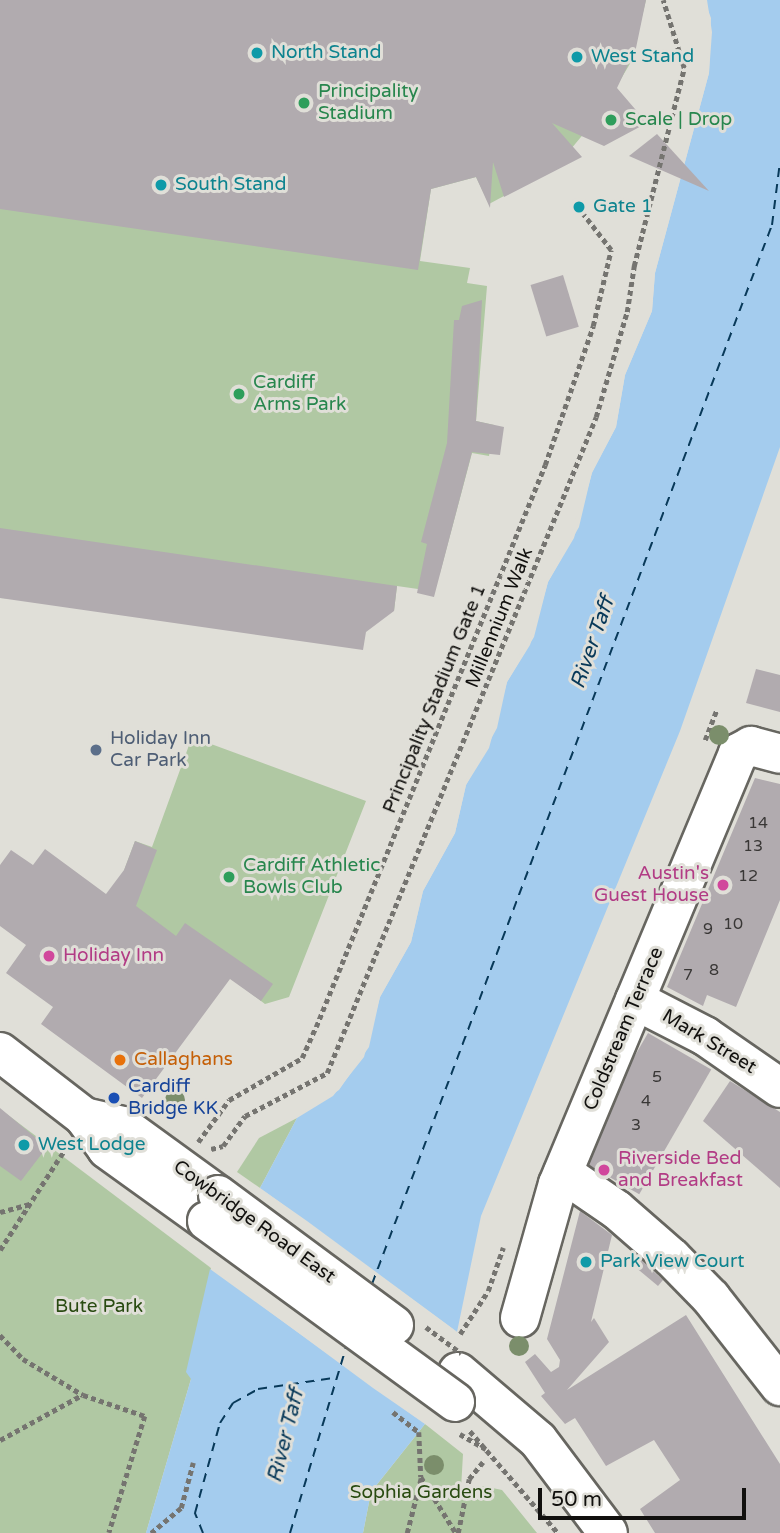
<!DOCTYPE html>
<style>
body{margin:0}
#map{position:relative;width:780px;height:1533px;overflow:hidden;background:#e0dfd8;font-family:"Varela Round",sans-serif}
div>[style]{position:absolute}
.green>*{inset:0;background:#b0c8a3}
.water>*{inset:0;background:#a4ccee}
.pier>*{inset:0;background:#e0dfd8}
.ferry>*{height:2px;margin-top:-1px;transform-origin:0;background:repeating-linear-gradient(90deg,#083959 0 9px,transparent 0 16px)}
.building>*{inset:0;background:#b1abaf;transform-origin:0 0}
.path>*{height:4.5px;margin-top:-2.25px;transform-origin:0;background:repeating-linear-gradient(90deg,#757470 0 5px,transparent 0 8.5px)}
.roads{filter:drop-shadow(2px 0 #676660) drop-shadow(-2px 0 #676660) drop-shadow(0 2px #676660) drop-shadow(0 -2px #676660)}
.minor>*{height:38px;margin:-19px;padding:0 19px;transform-origin:19px;border-radius:19px;background:#fff}
.major>*{height:38px;margin:-19px;padding:0 19px;transform-origin:19px;border-radius:19px;background:#fff}
.path-bridge>*{height:4.5px;margin-top:-2.25px;transform-origin:0;background:repeating-linear-gradient(90deg,#757470 0 5px,transparent 0 8.5px)}
.bridges{filter:drop-shadow(2px 0 #676660) drop-shadow(-2px 0 #676660) drop-shadow(0 2px #676660) drop-shadow(0 -2px #676660)}
.major-bridge>*{height:38px;margin:-19px;padding:0 19px;transform-origin:19px;border-radius:19px;background:#fff}
.trees>*{width:20px;height:20px;margin:-10px;border-radius:50%;background:#7b8e6b}
.dots>*{width:19px;height:19px;translate:-50% -50%;box-sizing:border-box;border:4px solid #e0dfd8;border-radius:50%}
span{translate:-50% -50%;white-space:nowrap;text-align:center;line-height:1.15;-webkit-text-stroke:6px #e0dfd8;paint-order:stroke}
.number-label{font-size:16px;color:#393736}
.number-label span{-webkit-text-stroke-width:0}
.culture-label{font-size:19px;color:#0d838f}
.left{translate:0 -50%;text-align:left}
.leisure-label{font-size:19px;color:#27864d}
.street-label{font-size:19px;color:#11100e}
.service-label{font-size:19px;color:#4e5e75}
.hotel-label{font-size:19px;color:#b23c85}
.right{translate:-100% -50%;text-align:right}
.food-label{font-size:19px;color:#c56008}
.transit-label{font-size:19px;color:#164399}
.park-label{font-size:19px;color:#294b11}
.water-label{font-size:21px;color:#083959;font-style:italic}
.scale{position:absolute;left:538px;top:1488px;width:208px;height:32px;box-sizing:border-box;border:4px solid #11100e;border-top:0;padding-left:9px;font-size:21px;line-height:24px;white-space:nowrap;color:#11100e;-webkit-text-stroke:5px #e0dfd8;paint-order:stroke}
</style>
<div id="map">
<div class="green">
<i style="clip-path:polygon(646px 0,631px 62px,600px 114px,566px 155px,534px 180px,489px 204px,476px 177px,431px 189px,420px 261px,470px 268px,467px 283px,487px 286px,476px 421px,494px 425px,489px 456px,472px 453px,440px 573px,418px 589px,397px 586px,394px 611px,0 598px,0 128px)"></i>
<i style="clip-path:polygon(192px 737px,366px 801px,289px 997px,265px 1004px,116px 892px,135px 841px,152px 847px)"></i>
<i style="clip-path:polygon(0 1109px,211px 1268px,191px 1379px,146px 1533px,0 1533px)"></i>
<i style="clip-path:polygon(297px 1118px,260px 1188px,237px 1172px,259px 1138px)"></i>
<i style="clip-path:polygon(425px 1424px,463px 1454px,461px 1489px,472px 1492px,483px 1486px,502px 1490px,537px 1533px,363px 1533px,371px 1492px)"></i>
</div>
<div class="water">
<i style="clip-path:polygon(707px 0,780px 0,780px 447px,680px 731px,481px 1216px,457px 1332px,260px 1188px,297px 1118px,333px 1096px,364px 1057px,380px 997px,411px 942px,423px 891px,455px 833px,466px 785px,497px 728px,507px 682px,530px 645px,548px 582px,579px 527px,592px 472px,616px 427px,625px 375px,652px 311px,655px 273px,709px 73px,712px 32px)"></i>
<i style="clip-path:polygon(210px 1269px,425px 1424px,371px 1492px,363px 1533px,146px 1533px,191px 1379px,186px 1372px)"></i>
</div>
<div class="pier">
<i style="clip-path:polygon(704px 0,711px 18px,709px 73px,655px 273px,652px 311px,625px 375px,616px 427px,592px 473px,574px 538px,548px 582px,534px 637px,507px 682px,489px 748px,466px 785px,455px 833px,423px 891px,411px 942px,380px 997px,369px 1047px,339px 1090px,291px 1121px,344px 1080px,365px 1045px,377px 995px,408px 941px,420px 889px,451px 832px,463px 784px,486px 747px,504px 681px,531px 635px,545px 581px,571px 536px,588px 471px,612px 426px,622px 374px,648px 311px,652px 272px,706px 72px,709px 32px)"></i>
<i style="clip-path:polygon(257px 1186px,307px 1221px,460px 1334px,409px 1302px)"></i>
<i style="clip-path:polygon(208px 1266px,267px 1303px,428px 1426px,373px 1388px)"></i>
</div>
<div class="ferry">
<i style="left:372px;top:1284px;width:1132px;rotate:-69.31deg"></i>
<i style="left:772px;top:225px;width:64px;rotate:-82.8deg"></i>
<i style="left:203px;top:1533px;width:22px;rotate:-112deg"></i>
<i style="left:195px;top:1513px;width:93px;rotate:-74.5deg"></i>
<i style="left:220px;top:1423px;width:24px;rotate:-57deg"></i>
<i style="left:233px;top:1403px;width:29px;rotate:-29deg"></i>
<i style="left:258px;top:1389px;width:76px;rotate:-8.3deg"></i>
<i style="left:290px;top:1533px;width:197px;rotate:-73.2deg"></i>
</div>
<div class="building">
<i style="clip-path:polygon(0 0,646px 0,636px 48px,617px 88px,647px 123px,604px 146px,552px 123px,582px 157px,504px 197px,493px 162px,490px 208px,476px 177px,431px 189px,418px 270px,0 209px)"></i>
<i style="clip-path:polygon(657px 134px,709px 191px,629px 156px)"></i>
<i style="left:563px;top:275px;width:54px;height:34px;rotate:73deg"></i>
<i style="clip-path:polygon(482px 300px,476px 421px,504px 427px,500px 455px,472px 452px,434px 597px,417px 593px,427px 544px,421px 542px,447px 443px,454px 320px,459px 320px,462px 306px)"></i>
<i style="clip-path:polygon(0 528px,397px 586px,394px 611px,366px 632px,363px 650px,0 598px)"></i>
<i style="clip-path:polygon(756px 669px,780px 675px,780px 712px,746px 703px)"></i>
<i style="clip-path:polygon(755px 778px,780px 784px,780px 900px,736px 1007px,707px 995px,703px 1006px,667px 987px)"></i>
<i style="clip-path:polygon(135px 841px,157px 850px,136px 906px,176px 936px,185px 923px,273px 984px,261px 1001px,230px 979px,142px 1098px,41px 1024px,53px 1007px,6px 973px,26px 945px,0 926px,0 865px,11px 850px,33px 865px,45px 849px,106px 894px,124px 870px)"></i>
<i style="left:648px;top:1033px;width:73px;height:144px;rotate:30deg"></i>
<i style="clip-path:polygon(730px 1081px,780px 1112px,780px 1188px,703px 1121px)"></i>
<i style="clip-path:polygon(0 1108px,47px 1147px,21px 1181px,0 1166px)"></i>
<i style="clip-path:polygon(580px 1211px,612px 1235px,591px 1322px,594px 1318px,609px 1342px,567px 1390px,686px 1315px,780px 1464px,780px 1533px,655px 1533px,640px 1509px,680px 1480px,654px 1440px,606px 1466px,575px 1418px,565px 1424px,541px 1396px,545px 1393px,525px 1362px,535px 1354px,551px 1372px,559px 1367px,560px 1360px,547px 1339px)"></i>
<i style="clip-path:polygon(639px 1258px,663px 1280px,658px 1286px,634px 1266px)"></i>
</div>
<div class="path">
<i style="left:705px;top:740px;width:33px;rotate:-69deg"></i>
<i style="left:198px;top:1142px;width:52px;rotate:-53.6deg"></i>
<i style="left:229px;top:1100px;width:84px;rotate:-29.9deg"></i>
<i style="left:302px;top:1058px;width:34px;rotate:-66deg"></i>
<i style="left:316px;top:1027px;width:607px;rotate:-67.83deg"></i>
<i style="left:545px;top:465px;width:147px;rotate:-70.9deg"></i>
<i style="left:593px;top:326px;width:78px;rotate:-76.7deg"></i>
<i style="left:611px;top:250px;width:46px;rotate:-127.9deg"></i>
<i style="left:211px;top:1149px;width:12px;rotate:-14deg"></i>
<i style="left:223px;top:1146px;width:37px;rotate:-54deg"></i>
<i style="left:245px;top:1116px;width:93px;rotate:-27.7deg"></i>
<i style="left:327px;top:1073px;width:709px;rotate:-67.7deg"></i>
<i style="left:596px;top:417px;width:109px;rotate:-73.6deg"></i>
<i style="left:627px;top:312px;width:47px;rotate:-81.3deg"></i>
<i style="left:634px;top:266px;width:204px;rotate:-75.8deg"></i>
<i style="left:684px;top:68px;width:71px;rotate:-107.2deg"></i>
<i style="left:60px;top:1157px;width:7px;rotate:-56deg"></i>
<i style="left:0;top:1212px;width:30px;rotate:-15deg"></i>
<i style="left:0;top:1250px;width:107px;rotate:-57.2deg"></i>
<i style="left:460px;top:1334px;width:51px;rotate:-56.9deg"></i>
<i style="left:488px;top:1291px;width:46px;rotate:-70.8deg"></i>
<i style="left:0;top:1335px;width:33px;rotate:46deg"></i>
<i style="left:23px;top:1359px;width:70px;rotate:31deg"></i>
<i style="left:83px;top:1395px;width:65px;rotate:18.7deg"></i>
<i style="left:145px;top:1416px;width:122px;rotate:107.1deg"></i>
<i style="left:393px;top:1412px;width:33px;rotate:38deg"></i>
<i style="left:419px;top:1432px;width:45px;rotate:87.5deg"></i>
<i style="left:421px;top:1477px;width:66px;rotate:58deg"></i>
<i style="left:470px;top:1431px;width:135px;rotate:49.2deg"></i>
<i style="left:460px;top:1434px;width:30px;rotate:30deg"></i>
<i style="left:0;top:1440px;width:94px;rotate:-28.8deg"></i>
<i style="left:151px;top:1533px;width:39px;rotate:-40deg"></i>
<i style="left:181px;top:1508px;width:47px;rotate:-75.1deg"></i>
<i style="left:407px;top:1533px;width:57px;rotate:-75.7deg"></i>
<i style="left:458px;top:1533px;width:55px;rotate:-78.5deg"></i>
<i style="left:469px;top:1479px;width:22px;rotate:-51deg"></i>
</div>
<div class="roads">
<div class="minor">
<i style="left:635px;top:1000px;width:79px;rotate:27.2deg"></i>
<i style="left:705px;top:1036px;width:91px;rotate:34.7deg"></i>
<i style="left:563px;top:1173px;width:65px;rotate:34.4deg"></i>
<i style="left:617px;top:1210px;width:73px;rotate:41.1deg"></i>
<i style="left:672px;top:1258px;width:56px;rotate:45.7deg"></i>
<i style="left:711px;top:1298px;width:112px;rotate:51.9deg"></i>
<i style="left:520px;top:1318px;width:139px;rotate:-74.2deg"></i>
<i style="left:558px;top:1184px;width:467px;rotate:-67.3deg"></i>
<i style="left:738px;top:753px;width:15px;rotate:-28deg"></i>
<i style="left:751px;top:746px;width:30px;rotate:15deg"></i>
</div>
<div class="major">
<i style="left:0;top:1052px;width:106px;rotate:37.7deg"></i>
<i style="left:84px;top:1117px;width:39px;rotate:54deg"></i>
<i style="left:107px;top:1149px;width:123px;rotate:35.8deg"></i>
<i style="left:84px;top:1117px;width:40px;rotate:13deg"></i>
<i style="left:123px;top:1126px;width:117px;rotate:36deg"></i>
<i style="left:458px;top:1372px;width:105px;rotate:40.4deg"></i>
<i style="left:538px;top:1440px;width:116px;rotate:53deg"></i>
</div>
</div>
<div class="path-bridge">
<i style="left:426px;top:1327px;width:44px;rotate:36.6deg"></i>
</div>
<div class="bridges">
<div class="major-bridge">
<i style="left:218px;top:1195px;width:219px;rotate:36.5deg"></i>
<i style="left:207px;top:1221px;width:307px;rotate:36.1deg"></i>
</div>
</div>
<div class="trees">
<i style="left:719px;top:735px"></i>
<i style="left:175px;top:1100px"></i>
<i style="left:519px;top:1346px"></i>
<i style="left:434px;top:1465px"></i>
</div>
<div class="dots">
<i style="left:257px;top:53px;background:#0f9aa8"></i>
<i style="left:577px;top:57px;background:#0f9aa8"></i>
<i style="left:304px;top:103px;background:#2e9e5b"></i>
<i style="left:611px;top:120px;background:#2e9e5b"></i>
<i style="left:161px;top:185px;background:#0f9aa8"></i>
<i style="left:579px;top:207px;background:#0f9aa8"></i>
<i style="left:239px;top:394px;background:#2e9e5b"></i>
<i style="left:96px;top:750px;background:#5c6f8a"></i>
<i style="left:229px;top:877px;background:#2e9e5b"></i>
<i style="left:723px;top:885px;background:#d1479c"></i>
<i style="left:49px;top:956px;background:#d1479c"></i>
<i style="left:120px;top:1060px;background:#e8710a"></i>
<i style="left:114px;top:1098px;background:#1a4fb4"></i>
<i style="left:24px;top:1145px;background:#0f9aa8"></i>
<i style="left:604px;top:1170px;background:#d1479c"></i>
<i style="left:586px;top:1262px;background:#0f9aa8"></i>
</div>
<div class="number-label">
<span style="left:758px;top:823px">14</span>
<span style="left:753px;top:846px">13</span>
<span style="left:748px;top:876px">12</span>
<span style="left:733px;top:924px">10</span>
<span style="left:708px;top:929px">9</span>
<span style="left:714px;top:970px">8</span>
<span style="left:688px;top:975px">7</span>
<span style="left:657px;top:1077px">5</span>
<span style="left:646px;top:1101px">4</span>
<span style="left:636px;top:1125px">3</span>
</div>
<div class="culture-label">
<span class="left" style="left:271px;top:53px">North Stand</span>
<span class="left" style="left:591px;top:57px">West Stand</span>
<span class="left" style="left:175px;top:185px">South Stand</span>
<span class="left" style="left:593px;top:207px">Gate 1</span>
<span class="left" style="left:38px;top:1145px">West Lodge</span>
<span class="left" style="left:600px;top:1262px">Park View Court</span>
</div>
<div class="leisure-label">
<span class="left" style="left:318px;top:103px">Principality<br>Stadium</span>
<span class="left" style="left:625px;top:120px">Scale | Drop</span>
<span class="left" style="left:253px;top:394px">Cardiff<br>Arms Park</span>
<span class="left" style="left:243px;top:877px">Cardiff Athletic<br>Bowls Club</span>
</div>
<div class="street-label">
<span style="left:500px;top:618px;rotate:-68deg">Millennium Walk</span>
<span style="left:435px;top:699px;rotate:-68deg">Principality Stadium Gate 1</span>
<span style="left:624px;top:1029px;rotate:-67deg">Coldstream Terrace</span>
<span style="left:709px;top:1042px;rotate:31deg">Mark Street</span>
<span style="left:254px;top:1222px;rotate:36deg">Cowbridge Road East</span>
</div>
<div class="service-label">
<span class="left" style="left:110px;top:750px">Holiday Inn<br>Car Park</span>
</div>
<div class="hotel-label">
<span class="right" style="left:709px;top:885px">Austin's<br>Guest House</span>
<span class="left" style="left:63px;top:956px">Holiday Inn</span>
<span class="left" style="left:618px;top:1170px">Riverside Bed<br>and Breakfast</span>
</div>
<div class="food-label">
<span class="left" style="left:134px;top:1060px">Callaghans</span>
</div>
<div class="transit-label">
<span class="left" style="left:128px;top:1098px">Cardiff<br>Bridge KK</span>
</div>
<div class="park-label">
<span style="left:99px;top:1307px">Bute Park</span>
<span style="left:421px;top:1493px">Sophia Gardens</span>
</div>
<div class="water-label">
<span style="left:593px;top:643px;rotate:-71deg">River Taff</span>
<span style="left:286px;top:1436px;rotate:-76deg">River Taff</span>
</div>
<div class="scale">50 m</div>
</div>
